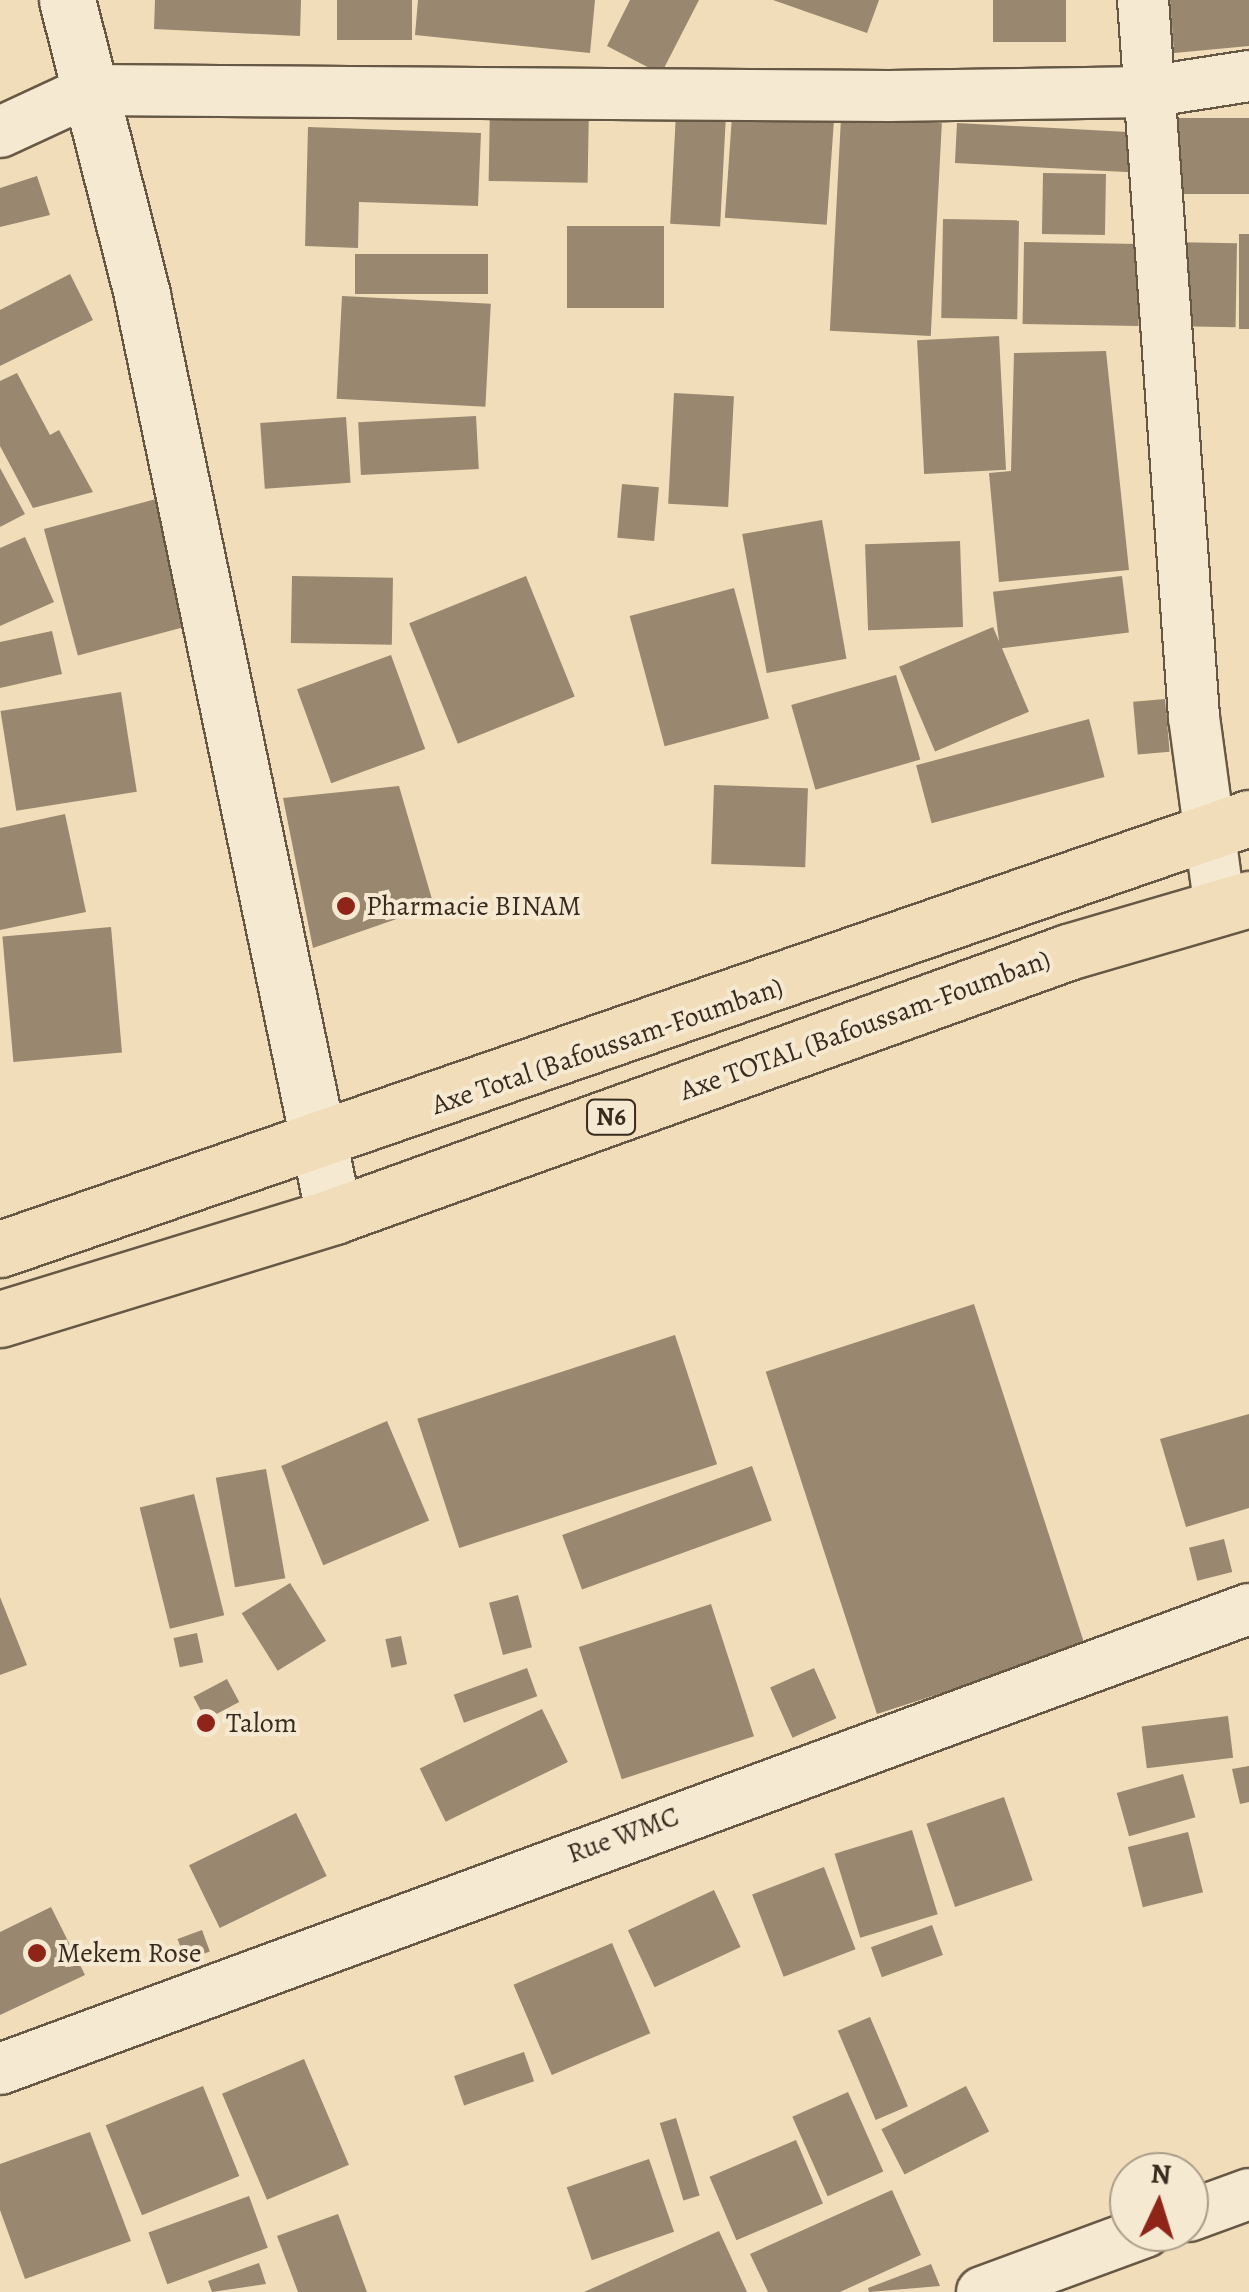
<!DOCTYPE html>
<style>
body{margin:0}
#map{position:relative;width:1249px;height:2292px;overflow:hidden;background:#f1ddb9;font-family:Alegreya,serif}
div>[style]{position:absolute}
.building>*{inset:0;background:#99886f;transform-origin:0 0}
.roads{filter:drop-shadow(2px 0 #675845) drop-shadow(-2px 0 #675845) drop-shadow(0 2px #675845) drop-shadow(0 -2px #675845)}
.street>*{height:50px;margin:-25px;padding:0 25px;transform-origin:25px;border-radius:25px;background:#f6e9d2}
.secondary>*{height:55px;margin:-27.5px;padding:0 27.5px;transform-origin:27.5px;border-radius:27.5px;background:#f6e9d2}
.highway>*{height:55px;margin:-27.5px;padding:0 27.5px;transform-origin:27.5px;border-radius:27.5px;background:#f1ddb9}
.dots>*{width:28px;height:28px;translate:-50% -50%;box-sizing:border-box;border:5px solid #f6e9d2;border-radius:50%}
span{translate:-50% -50%;white-space:nowrap;text-align:center;line-height:1.15;-webkit-text-stroke:8px #f6e9d2;paint-order:stroke}
.shield-label span{padding:2px 8px;background:#f6e9d2;border:2px solid;border-radius:8px;-webkit-text-stroke-width:0}
.shield-label{font-size:25px;color:#392b1e;font-weight:700}
.poi-label{font-size:28px;color:#392b1e}
.left{translate:0 -50%;text-align:left}
.street-label{font-size:28px;color:#392b1e}
.north{position:absolute;left:1109px;top:2152px;width:100px;height:100px;box-sizing:border-box;background:#f6e9d2;border:2px solid #aa9d8a;border-radius:50%;rotate:4deg;font-size:28px;font-weight:700;line-height:40px;text-align:center;color:#392b1e}
.north::after{content:'';display:block;margin:auto;width:35px;height:45px;background:#8f2418;clip-path:polygon(50% 0,100% 100%,50% 72%,0 100%)}
</style>
<div id="map">
<div class="building">
<i style="clip-path:polygon(155px 0,301px 0,300px 36px,154px 29px)"></i>
<i style="left:337px;top:0;width:75px;height:40px"></i>
<i style="clip-path:polygon(418px 0,595px 0,590px 53px,415px 35px)"></i>
<i style="clip-path:polygon(630px 0,699px 0,661px 74px,607px 46px)"></i>
<i style="clip-path:polygon(773px 0,879px 0,867px 33px)"></i>
<i style="left:993px;top:0;width:73px;height:42px"></i>
<i style="clip-path:polygon(1170px 0,1249px 0,1249px 46px,1174px 53px)"></i>
<i style="left:490px;top:103px;width:99px;height:78px;rotate:1deg"></i>
<i style="left:676px;top:113px;width:50px;height:111px;rotate:3deg"></i>
<i style="left:732px;top:116px;width:102px;height:102px;rotate:4deg"></i>
<i style="left:841px;top:118px;width:101px;height:213px;rotate:3deg"></i>
<i style="left:1249px;top:118px;width:76px;height:84px;rotate:90deg"></i>
<i style="left:957px;top:123px;width:176px;height:40px;rotate:3deg"></i>
<i style="clip-path:polygon(308px 127px,481px 133px,478px 206px,359px 202px,358px 248px,305px 246px)"></i>
<i style="left:1043px;top:173px;width:63px;height:61px;rotate:1deg"></i>
<i style="clip-path:polygon(37px 176px,50px 215px,0 227px,0 188px)"></i>
<i style="left:943px;top:219px;width:76px;height:99px;rotate:1deg"></i>
<i style="left:664px;top:226px;width:82px;height:97px;rotate:90deg"></i>
<i style="left:1239px;top:234px;width:10px;height:95px"></i>
<i style="left:1024px;top:242px;width:116px;height:82px;rotate:1deg"></i>
<i style="left:1169px;top:242px;width:68px;height:84px;rotate:1deg"></i>
<i style="left:355px;top:254px;width:133px;height:40px"></i>
<i style="clip-path:polygon(70px 274px,93px 320px,0 366px,0 310px)"></i>
<i style="left:342px;top:296px;width:149px;height:103px;rotate:3deg"></i>
<i style="left:999px;top:336px;width:134px;height:82px;rotate:87deg"></i>
<i style="clip-path:polygon(1106px 351px,1129px 570px,999px 582px,989px 473px,1011px 471px,1014px 353px)"></i>
<i style="clip-path:polygon(17px 373px,50px 435px,59px 430px,93px 492px,33px 508px,0 446px,0 381px)"></i>
<i style="left:674px;top:393px;width:60px;height:111px;rotate:3deg"></i>
<i style="left:476px;top:416px;width:53px;height:118px;rotate:87deg"></i>
<i style="left:346px;top:417px;width:66px;height:86px;rotate:86deg"></i>
<i style="clip-path:polygon(0 468px,25px 514px,0 527px)"></i>
<i style="left:622px;top:484px;width:37px;height:54px;rotate:5deg"></i>
<i style="left:156px;top:499px;width:131px;height:116px;rotate:75deg"></i>
<i style="left:822px;top:520px;width:141px;height:81px;rotate:80deg"></i>
<i style="clip-path:polygon(25px 537px,54px 602px,0 626px,0 548px)"></i>
<i style="left:960px;top:541px;width:86px;height:95px;rotate:88deg"></i>
<i style="left:292px;top:576px;width:101px;height:67px;rotate:1deg"></i>
<i style="left:526px;top:576px;width:130px;height:126px;rotate:68deg"></i>
<i style="left:1122px;top:576px;width:57px;height:130px;rotate:83deg"></i>
<i style="left:734px;top:588px;width:135px;height:108px;rotate:75deg"></i>
<i style="left:993px;top:627px;width:92px;height:102px;rotate:67deg"></i>
<i style="clip-path:polygon(52px 631px,62px 674px,0 688px,0 642px)"></i>
<i style="left:391px;top:655px;width:100px;height:100px;rotate:70deg"></i>
<i style="left:896px;top:675px;width:88px;height:109px;rotate:74deg"></i>
<i style="left:121px;top:692px;width:101px;height:122px;rotate:81deg"></i>
<i style="left:1165px;top:699px;width:53px;height:32px;rotate:85deg"></i>
<i style="left:1089px;top:719px;width:60px;height:179px;rotate:75deg"></i>
<i style="left:714px;top:785px;width:94px;height:79px;rotate:2deg"></i>
<i style="clip-path:polygon(399px 786px,434px 906px,313px 948px,283px 798px)"></i>
<i style="clip-path:polygon(65px 814px,86px 912px,0 930px,0 828px)"></i>
<i style="left:111px;top:927px;width:126px;height:109px;rotate:85deg"></i>
<i style="left:974px;top:1304px;width:360px;height:219px;rotate:72deg"></i>
<i style="left:675px;top:1335px;width:136px;height:271px;rotate:72deg"></i>
<i style="clip-path:polygon(1249px 1414px,1249px 1508px,1186px 1527px,1160px 1439px)"></i>
<i style="left:387px;top:1421px;width:108px;height:115px;rotate:67deg"></i>
<i style="left:752px;top:1466px;width:58px;height:202px;rotate:70deg"></i>
<i style="left:266px;top:1469px;width:111px;height:51px;rotate:80deg"></i>
<i style="left:194px;top:1494px;width:125px;height:56px;rotate:76deg"></i>
<i style="left:1224px;top:1539px;width:34px;height:36px;rotate:76deg"></i>
<i style="left:290px;top:1583px;width:68px;height:57px;rotate:58deg"></i>
<i style="left:518px;top:1595px;width:54px;height:30px;rotate:75deg"></i>
<i style="clip-path:polygon(0 1597px,27px 1665px,0 1675px)"></i>
<i style="left:711px;top:1604px;width:139px;height:139px;rotate:72deg"></i>
<i style="left:197px;top:1633px;width:30px;height:24px;rotate:78deg"></i>
<i style="left:401px;top:1636px;width:29px;height:16px;rotate:78deg"></i>
<i style="left:527px;top:1668px;width:30px;height:78px;rotate:70deg"></i>
<i style="left:814px;top:1668px;width:55px;height:48px;rotate:66deg"></i>
<i style="left:227px;top:1679px;width:26px;height:38px;rotate:62deg"></i>
<i style="left:542px;top:1709px;width:59px;height:136px;rotate:64deg"></i>
<i style="left:1228px;top:1716px;width:42px;height:87px;rotate:83deg"></i>
<i style="clip-path:polygon(1249px 1766px,1249px 1802px,1240px 1804px,1232px 1769px)"></i>
<i style="left:1183px;top:1774px;width:45px;height:69px;rotate:74deg"></i>
<i style="left:1004px;top:1797px;width:88px;height:82px;rotate:71deg"></i>
<i style="left:296px;top:1813px;width:70px;height:119px;rotate:64deg"></i>
<i style="left:912px;top:1830px;width:88px;height:81px;rotate:73deg"></i>
<i style="left:1188px;top:1832px;width:62px;height:62px;rotate:76deg"></i>
<i style="left:824px;top:1867px;width:88px;height:77px;rotate:69deg"></i>
<i style="left:714px;top:1890px;width:63px;height:95px;rotate:65deg"></i>
<i style="clip-path:polygon(51px 1907px,85px 1975px,0 2015px,0 1932px)"></i>
<i style="left:932px;top:1925px;width:32px;height:65px;rotate:70deg"></i>
<i style="left:202px;top:1930px;width:23px;height:26px;rotate:70deg"></i>
<i style="left:612px;top:1943px;width:98px;height:107px;rotate:67deg"></i>
<i style="left:870px;top:2017px;width:97px;height:35px;rotate:67deg"></i>
<i style="left:524px;top:2052px;width:31px;height:74px;rotate:71deg"></i>
<i style="left:304px;top:2059px;width:115px;height:89px;rotate:67deg"></i>
<i style="left:203px;top:2086px;width:97px;height:105px;rotate:68deg"></i>
<i style="left:966px;top:2086px;width:51px;height:95px;rotate:63deg"></i>
<i style="left:848px;top:2092px;width:87px;height:61px;rotate:66deg"></i>
<i style="left:676px;top:2118px;width:81px;height:17px;rotate:73deg"></i>
<i style="clip-path:polygon(90px 2132px,131px 2241px,25px 2279px,0 2210px,0 2164px)"></i>
<i style="left:796px;top:2140px;width:69px;height:94px;rotate:67deg"></i>
<i style="left:649px;top:2159px;width:77px;height:87px;rotate:71deg"></i>
<i style="clip-path:polygon(892px 2190px,921px 2255px,840px 2292px,768px 2292px,750px 2254px)"></i>
<i style="left:249px;top:2196px;width:55px;height:107px;rotate:70deg"></i>
<i style="clip-path:polygon(338px 2214px,367px 2292px,298px 2292px,277px 2236px)"></i>
<i style="clip-path:polygon(719px 2231px,747px 2292px,584px 2292px)"></i>
<i style="clip-path:polygon(259px 2263px,266px 2284px,212px 2292px,208px 2281px)"></i>
<i style="clip-path:polygon(931px 2264px,940px 2286px,869px 2292px,868px 2288px)"></i>
</div>
<div class="roads">
<div class="street">
<i style="left:1143px;top:0;width:719px;rotate:85.93deg"></i>
<i style="left:1194px;top:717px;width:194px;rotate:82.3deg"></i>
<i style="left:0;top:132px;width:100px;rotate:-24.8deg"></i>
<i style="left:91px;top:90px;width:798px;rotate:0.43deg"></i>
<i style="left:889px;top:96px;width:258px;rotate:-0.9deg"></i>
<i style="left:1147px;top:92px;width:103px;rotate:-8.9deg"></i>
<i style="left:0;top:2069px;width:1331px;rotate:-20.22deg"></i>
<i style="left:1189px;top:2216px;width:64px;rotate:-20.1deg"></i>
<i style="left:982px;top:2292px;width:174px;rotate:-20.2deg"></i>
</div>
<div class="secondary">
<i style="left:67px;top:0;width:304px;rotate:75.7deg"></i>
<i style="left:142px;top:295px;width:941px;rotate:78.22deg"></i>
</div>
<div class="highway">
<i style="left:0;top:1249px;width:1321px;rotate:-19.04deg"></i>
<i style="left:0;top:1319px;width:350px;rotate:-17.1deg"></i>
<i style="left:334px;top:1216px;width:780px;rotate:-19.78deg"></i>
<i style="left:1068px;top:952px;width:189px;rotate:-16.3deg"></i>
</div>
</div>
<div class="dots">
<i style="left:346px;top:906px;background:#8f2418"></i>
<i style="left:206px;top:1723px;background:#8f2418"></i>
<i style="left:37px;top:1953px;background:#8f2418"></i>
</div>
<div class="shield-label">
<span style="left:611px;top:1117px">N6</span>
</div>
<div class="poi-label">
<span class="left" style="left:366px;top:906px">Pharmacie BINAM</span>
<span class="left" style="left:226px;top:1723px">Talom</span>
<span class="left" style="left:57px;top:1953px">Mekem Rose</span>
</div>
<div class="street-label">
<span style="left:865px;top:1025px;rotate:-20deg">Axe TOTAL (Bafoussam-Foumban)</span>
<span style="left:607px;top:1046px;rotate:-19deg">Axe Total (Bafoussam-Foumban)</span>
<span style="left:623px;top:1835px;rotate:-20deg">Rue WMC</span>
</div>
<div class="north">N</div>
</div>
